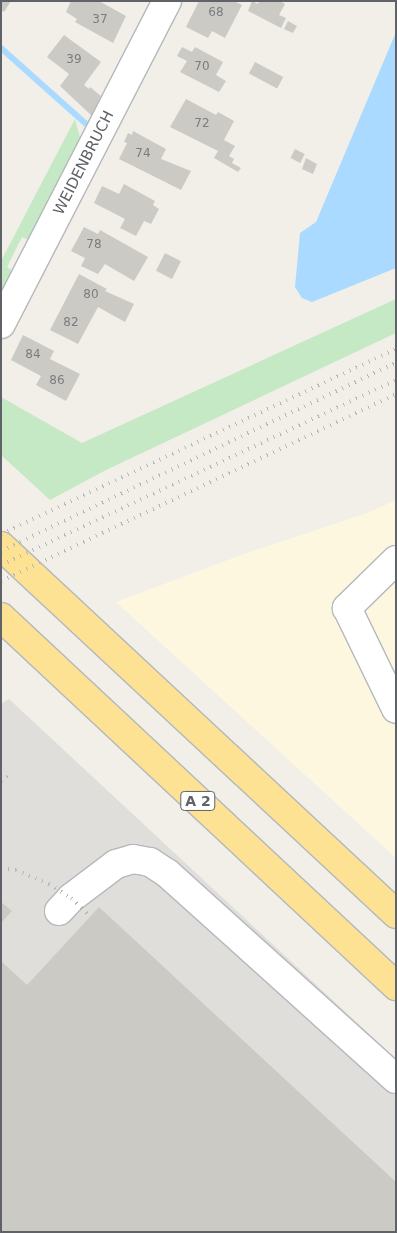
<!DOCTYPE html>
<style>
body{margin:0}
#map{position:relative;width:397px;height:1233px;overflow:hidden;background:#f1efe8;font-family:"DejaVu Sans",sans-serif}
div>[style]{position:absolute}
.commercial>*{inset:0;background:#fef7e0}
.industrial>*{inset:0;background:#e0deda}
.green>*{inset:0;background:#c5e8c5}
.water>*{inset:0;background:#aadaff}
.stream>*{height:6px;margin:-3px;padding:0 3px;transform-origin:3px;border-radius:3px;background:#aadaff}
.building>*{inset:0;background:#cccac5;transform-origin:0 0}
.roads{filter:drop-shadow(1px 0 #b5b8bc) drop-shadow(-1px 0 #b5b8bc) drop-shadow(0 1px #b5b8bc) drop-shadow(0 -1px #b5b8bc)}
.minor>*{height:28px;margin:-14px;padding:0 14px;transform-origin:14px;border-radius:14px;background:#fff}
.highway>*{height:28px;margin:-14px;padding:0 14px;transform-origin:14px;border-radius:14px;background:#fde293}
.rail>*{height:4px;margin-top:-2px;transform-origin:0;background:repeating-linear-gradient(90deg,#b6b7b8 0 1px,transparent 0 7px)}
span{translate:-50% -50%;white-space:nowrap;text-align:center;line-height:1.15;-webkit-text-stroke:5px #fff;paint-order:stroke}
.number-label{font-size:12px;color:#7a7d7f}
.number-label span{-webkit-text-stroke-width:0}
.shield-label span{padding:1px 4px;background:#fff;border:1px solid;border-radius:4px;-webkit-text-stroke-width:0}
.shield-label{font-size:14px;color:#5f6368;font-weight:700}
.street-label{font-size:15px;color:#5f6368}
.frame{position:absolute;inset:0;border:2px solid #5f6368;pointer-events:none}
</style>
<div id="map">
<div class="commercial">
<i style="clip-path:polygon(396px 500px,396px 858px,116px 602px,244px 554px,370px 512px)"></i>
</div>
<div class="industrial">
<i style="clip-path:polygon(9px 699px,396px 1059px,396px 1232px,1px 1232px,1px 704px)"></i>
</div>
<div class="green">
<i style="clip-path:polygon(75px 119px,81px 141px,28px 240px,22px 237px,7px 267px,18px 274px,1px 297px,1px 261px)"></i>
<i style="clip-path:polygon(396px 299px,396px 333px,106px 470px,50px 500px,1px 455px,1px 397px,82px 443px)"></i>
</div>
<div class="water">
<i style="clip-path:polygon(396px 32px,396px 268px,312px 302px,302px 298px,295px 287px,300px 233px,316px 222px)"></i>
</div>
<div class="stream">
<i style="left:1px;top:48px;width:113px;rotate:41.8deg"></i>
</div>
<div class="building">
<i style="clip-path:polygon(1px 1px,11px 1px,4px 12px,1px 10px)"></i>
<i style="clip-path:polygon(71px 1px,99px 1px,126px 16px,113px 43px,75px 22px,77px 19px,66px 12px)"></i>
<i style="clip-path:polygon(199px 1px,234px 1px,242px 5px,225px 38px,212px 31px,208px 38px,186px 27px)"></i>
<i style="clip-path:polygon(252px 1px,258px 4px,259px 1px,280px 1px,285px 4px,279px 15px,286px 18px,281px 28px,248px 11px)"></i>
<i style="clip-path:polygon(288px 21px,297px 26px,293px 33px,284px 29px)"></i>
<i style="clip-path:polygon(64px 35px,101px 62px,84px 85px,89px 89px,90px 87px,101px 96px,92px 116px,60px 86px,69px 74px,47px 57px)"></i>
<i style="clip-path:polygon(182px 47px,192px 52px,195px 47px,223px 62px,216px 75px,226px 81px,219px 92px,180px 72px,187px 61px,177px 56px)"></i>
<i style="left:255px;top:62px;width:32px;height:13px;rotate:28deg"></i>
<i style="clip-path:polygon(186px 99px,216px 115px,218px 112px,234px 121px,224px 140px,235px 146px,229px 156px,234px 159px,232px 163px,241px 168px,238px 172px,214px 158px,218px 151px,170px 127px)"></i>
<i style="clip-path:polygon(133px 131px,166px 149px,161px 159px,191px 171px,181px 190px,119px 159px,127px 143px,124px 142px,128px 133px,132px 135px)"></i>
<i style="left:295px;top:149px;width:11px;height:10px;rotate:27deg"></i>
<i style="clip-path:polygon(306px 158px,317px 164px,313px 174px,302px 169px)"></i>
<i style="clip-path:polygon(124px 184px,155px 201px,153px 205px,159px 209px,151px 224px,144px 221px,136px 236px,120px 228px,125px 219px,94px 203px,102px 186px,119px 194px)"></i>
<i style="clip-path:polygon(84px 227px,98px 234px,100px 230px,148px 257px,134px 281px,105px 264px,98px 274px,81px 266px,85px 258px,71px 251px)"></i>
<i style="left:165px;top:253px;width:18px;height:20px;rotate:27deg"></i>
<i style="clip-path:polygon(79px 274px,107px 289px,105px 291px,134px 304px,125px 322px,98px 307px,78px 344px,50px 330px)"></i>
<i style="clip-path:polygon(23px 335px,54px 351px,50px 359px,80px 374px,66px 401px,36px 385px,41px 376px,11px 360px)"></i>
<i style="clip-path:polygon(1px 902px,12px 911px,1px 923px)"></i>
<i style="clip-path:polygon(99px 907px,396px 1182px,396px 1232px,1px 1232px,1px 961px,27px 985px)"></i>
</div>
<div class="roads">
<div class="minor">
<i style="left:1px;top:324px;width:363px;rotate:-62.8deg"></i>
<i style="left:396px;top:560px;width:69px;rotate:135.6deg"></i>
<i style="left:347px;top:608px;width:112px;rotate:64.1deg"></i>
<i style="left:59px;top:911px;width:18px;rotate:-47deg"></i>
<i style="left:71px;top:898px;width:56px;rotate:-37.1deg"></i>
<i style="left:116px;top:864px;width:18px;rotate:-16deg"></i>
<i style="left:133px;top:859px;width:17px;rotate:10deg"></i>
<i style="left:150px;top:862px;width:20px;rotate:33deg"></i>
<i style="left:167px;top:873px;width:308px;rotate:42deg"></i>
</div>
<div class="highway">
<i style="left:1px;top:546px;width:540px;rotate:42.97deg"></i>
<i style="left:1px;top:617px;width:541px;rotate:43.05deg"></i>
</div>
</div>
<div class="rail">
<i style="left:1px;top:534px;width:436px;rotate:-25.1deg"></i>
<i style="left:1px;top:551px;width:437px;rotate:-25.5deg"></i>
<i style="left:1px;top:565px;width:436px;rotate:-25.1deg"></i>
<i style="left:1px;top:581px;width:437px;rotate:-25.3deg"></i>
<i style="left:1px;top:781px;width:9px;rotate:-36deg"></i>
<i style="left:1px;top:868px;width:15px;rotate:8deg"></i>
<i style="left:16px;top:870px;width:36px;rotate:23deg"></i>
<i style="left:49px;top:884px;width:26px;rotate:32deg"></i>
<i style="left:71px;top:898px;width:26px;rotate:43deg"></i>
</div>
<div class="number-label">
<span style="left:216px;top:13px">68</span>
<span style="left:100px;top:20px">37</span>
<span style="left:74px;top:60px">39</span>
<span style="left:202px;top:67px">70</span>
<span style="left:202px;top:124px">72</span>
<span style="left:143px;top:154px">74</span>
<span style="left:94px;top:245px">78</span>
<span style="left:91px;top:295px">80</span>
<span style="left:71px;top:323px">82</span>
<span style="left:33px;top:355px">84</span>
<span style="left:57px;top:381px">86</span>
</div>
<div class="shield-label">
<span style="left:198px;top:801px">A 2</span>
</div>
<div class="street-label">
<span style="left:84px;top:163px;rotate:-63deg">WEIDENBRUCH</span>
</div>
<div class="frame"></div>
</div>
